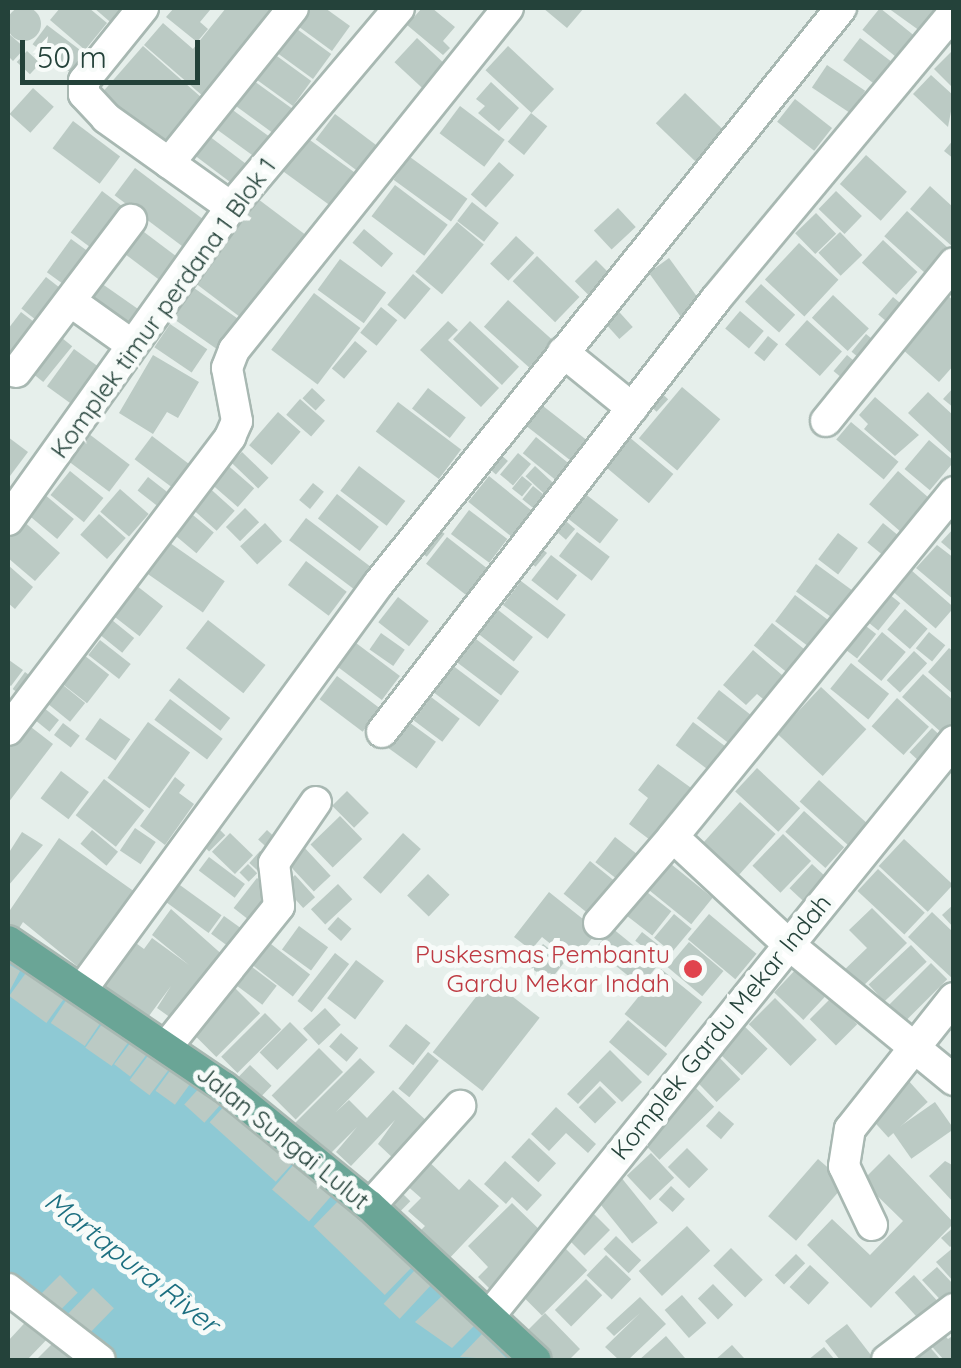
<!DOCTYPE html>
<style>
body{margin:0}
#map{position:relative;width:961px;height:1368px;overflow:hidden;background:#e6efeb;font-family:Quicksand,sans-serif}
div>[style]{position:absolute}
.water>*{inset:0;background:#8ec9d4}
.building>*{inset:0;background:#bbcac4;transform-origin:0 0}
.round{border-radius:50%}
.roads{filter:drop-shadow(2px 0 #a8b8b2) drop-shadow(-2px 0 #a8b8b2) drop-shadow(0 2px #a8b8b2) drop-shadow(0 -2px #a8b8b2)}
.minor>*{height:30px;margin:-15px;padding:0 15px;transform-origin:15px;border-radius:15px;background:#fff}
.major>*{height:30px;margin:-15px;padding:0 15px;transform-origin:15px;border-radius:15px;background:#6aa596}
.dots>*{width:28px;height:28px;translate:-50% -50%;box-sizing:border-box;border:5px solid #f7fbf9;border-radius:50%}
span{translate:-50% -50%;white-space:nowrap;text-align:center;line-height:1.15;-webkit-text-stroke:10px #f7fbf9;paint-order:stroke}
.street-label{font-size:25px;color:#24423a}
.health-label{font-size:25px;color:#be3a42}
.right{translate:-100% -50%;text-align:right}
.water-label{font-size:28px;color:#1c6f80;font-style:italic}
.frame{position:absolute;inset:0;border:10px solid #24423a;pointer-events:none}
.scale{position:absolute;left:20px;top:40px;width:180px;height:45px;box-sizing:border-box;border:5px solid #24423a;border-top:0;padding-left:12px;font-size:30px;line-height:35px;white-space:nowrap;color:#24423a;-webkit-text-stroke:8px #f7fbf9;paint-order:stroke}
</style>
<div id="map">
<div class="water">
<i style="clip-path:polygon(8px 950px,257px 1123px,397px 1246px,510px 1360px,107px 1360px,8px 1280px)"></i>
</div>
<div class="building">
<i class="round" style="left:7px;top:7px;width:34px;height:34px"></i>
<i style="clip-path:polygon(60px 8px,89px 8px,107px 23px,85px 50px,50px 20px)"></i>
<i style="clip-path:polygon(94px 8px,120px 8px,126px 16px,116px 27px)"></i>
<i style="clip-path:polygon(174px 8px,210px 10px,200px 22px,208px 29px,197px 42px,166px 17px)"></i>
<i style="clip-path:polygon(226px 8px,278px 8px,204px 97px,144px 45px,163px 23px,193px 49px)"></i>
<i style="clip-path:polygon(300px 8px,325px 8px,350px 26px,332px 51px,291px 21px)"></i>
<i style="clip-path:polygon(422px 8px,432px 8px,455px 27px,443px 41px,450px 48px,443px 55px,407px 25px)"></i>
<i style="clip-path:polygon(543px 8px,584px 8px,567px 28px)"></i>
<i style="left:880px;top:8px;width:51px;height:28px;rotate:39deg"></i>
<i style="clip-path:polygon(888px 8px,948px 8px,927px 36px)"></i>
<i style="left:290px;top:24px;width:51px;height:31px;rotate:36deg"></i>
<i style="left:47px;top:25px;width:46px;height:24px;rotate:37deg"></i>
<i style="clip-path:polygon(8px 33px,25px 48px,13px 61px,8px 56px)"></i>
<i style="left:417px;top:38px;width:49px;height:33px;rotate:43deg"></i>
<i style="left:860px;top:38px;width:45px;height:28px;rotate:37deg"></i>
<i style="clip-path:polygon(143px 46px,202px 98px,163px 143px,133px 117px,124px 128px,94px 102px)"></i>
<i style="left:508px;top:46px;width:63px;height:33px;rotate:43deg"></i>
<i style="left:27px;top:51px;width:18px;height:15px;rotate:43deg"></i>
<i style="left:270px;top:51px;width:51px;height:31px;rotate:36deg"></i>
<i style="clip-path:polygon(951px 52px,954px 54px,954px 89px,934px 69px)"></i>
<i style="left:827px;top:65px;width:46px;height:27px;rotate:34deg"></i>
<i style="clip-path:polygon(931px 75px,954px 96px,948px 127px,913px 94px)"></i>
<i style="left:250px;top:78px;width:52px;height:31px;rotate:36deg"></i>
<i style="clip-path:polygon(491px 82px,519px 108px,499px 131px,478px 113px,485px 106px,476px 99px)"></i>
<i style="left:33px;top:88px;width:28px;height:35px;rotate:42deg"></i>
<i style="left:685px;top:93px;width:62px;height:42px;rotate:44deg"></i>
<i style="left:795px;top:99px;width:47px;height:29px;rotate:38deg"></i>
<i style="left:460px;top:106px;width:56px;height:34px;rotate:37deg"></i>
<i style="left:230px;top:108px;width:48px;height:25px;rotate:36deg"></i>
<i style="left:531px;top:113px;width:21px;height:37px;rotate:39deg"></i>
<i style="left:335px;top:114px;width:63px;height:32px;rotate:37deg"></i>
<i style="left:73px;top:121px;width:59px;height:34px;rotate:37deg"></i>
<i style="left:303px;top:135px;width:74px;height:41px;rotate:36deg"></i>
<i style="left:209px;top:136px;width:49px;height:24px;rotate:37deg"></i>
<i style="clip-path:polygon(954px 139px,954px 159px,944px 151px)"></i>
<i style="left:866px;top:155px;width:55px;height:39px;rotate:42deg"></i>
<i style="left:410px;top:157px;width:71px;height:28px;rotate:36deg"></i>
<i style="left:499px;top:162px;width:20px;height:43px;rotate:41deg"></i>
<i style="left:135px;top:168px;width:94px;height:34px;rotate:37deg"></i>
<i style="left:395px;top:185px;width:66px;height:39px;rotate:37deg"></i>
<i style="clip-path:polygon(930px 186px,954px 208px,954px 248px,910px 209px)"></i>
<i style="left:102px;top:191px;width:36px;height:52px;rotate:37deg"></i>
<i style="left:836px;top:191px;width:36px;height:25px;rotate:44deg"></i>
<i style="left:258px;top:199px;width:69px;height:105px;rotate:37deg"></i>
<i style="left:472px;top:202px;width:34px;height:24px;rotate:38deg"></i>
<i style="left:618px;top:208px;width:26px;height:33px;rotate:47deg"></i>
<i style="left:907px;top:211px;width:59px;height:34px;rotate:42deg"></i>
<i style="left:816px;top:213px;width:29px;height:29px;rotate:46deg"></i>
<i style="left:457px;top:222px;width:35px;height:65px;rotate:40deg"></i>
<i style="left:140px;top:229px;width:45px;height:29px;rotate:37deg"></i>
<i style="left:364px;top:229px;width:38px;height:18px;rotate:40deg"></i>
<i style="left:840px;top:232px;width:32px;height:30px;rotate:46deg"></i>
<i style="left:516px;top:236px;width:25px;height:38px;rotate:43deg"></i>
<i style="left:71px;top:239px;width:31px;height:41px;rotate:36deg"></i>
<i style="left:883px;top:240px;width:47px;height:31px;rotate:43deg"></i>
<i style="left:799px;top:243px;width:54px;height:50px;rotate:43deg"></i>
<i style="left:537px;top:256px;width:59px;height:35px;rotate:44deg"></i>
<i style="left:669px;top:258px;width:54px;height:25px;rotate:54deg"></i>
<i style="left:340px;top:259px;width:57px;height:38px;rotate:36deg"></i>
<i style="left:596px;top:260px;width:25px;height:30px;rotate:45deg"></i>
<i style="left:413px;top:274px;width:23px;height:40px;rotate:40deg"></i>
<i style="left:46px;top:277px;width:28px;height:40px;rotate:38deg"></i>
<i style="left:98px;top:281px;width:55px;height:27px;rotate:35deg"></i>
<i style="left:761px;top:284px;width:46px;height:24px;rotate:42deg"></i>
<i style="left:194px;top:288px;width:65px;height:37px;rotate:35deg"></i>
<i style="left:314px;top:293px;width:58px;height:71px;rotate:37deg"></i>
<i style="left:833px;top:295px;width:49px;height:31px;rotate:43deg"></i>
<i style="clip-path:polygon(947px 295px,954px 301px,954px 365px,939px 382px,901px 348px)"></i>
<i style="left:893px;top:297px;width:17px;height:23px;rotate:40deg"></i>
<i style="left:508px;top:300px;width:61px;height:36px;rotate:42deg"></i>
<i style="left:612px;top:304px;width:31px;height:18px;rotate:48deg"></i>
<i style="left:381px;top:307px;width:21px;height:33px;rotate:39deg"></i>
<i style="left:740px;top:311px;width:31px;height:23px;rotate:40deg"></i>
<i style="clip-path:polygon(21px 312px,42px 328px,16px 361px,8px 354px,8px 329px)"></i>
<i style="left:807px;top:320px;width:47px;height:33px;rotate:42deg"></i>
<i style="clip-path:polygon(448px 321px,458px 330px,448px 340px,499px 388px,481px 407px,420px 350px)"></i>
<i style="left:470px;top:321px;width:67px;height:25px;rotate:43deg"></i>
<i style="left:170px;top:324px;width:45px;height:28px;rotate:34deg"></i>
<i style="left:52px;top:330px;width:26px;height:46px;rotate:39deg"></i>
<i style="left:866px;top:334px;width:13px;height:23px;rotate:39deg"></i>
<i style="left:768px;top:336px;width:13px;height:22px;rotate:39deg"></i>
<i style="left:355px;top:341px;width:16px;height:36px;rotate:40deg"></i>
<i style="left:74px;top:349px;width:29px;height:46px;rotate:36deg"></i>
<i style="clip-path:polygon(153px 355px,199px 382px,178px 418px,167px 412px,153px 434px,119px 413px)"></i>
<i style="left:847px;top:355px;width:16px;height:21px;rotate:40deg"></i>
<i style="left:655px;top:387px;width:18px;height:17px;rotate:43deg"></i>
<i style="left:682px;top:387px;width:50px;height:67px;rotate:40deg"></i>
<i style="clip-path:polygon(954px 387px,954px 408px,943px 399px)"></i>
<i style="left:312px;top:388px;width:18px;height:14px;rotate:43deg"></i>
<i style="left:428px;top:388px;width:48px;height:26px;rotate:38deg"></i>
<i style="clip-path:polygon(928px 392px,954px 416px,954px 456px,908px 413px)"></i>
<i style="clip-path:polygon(875px 397px,919px 435px,895px 456px,864px 429px,868px 424px,859px 415px)"></i>
<i style="left:300px;top:399px;width:33px;height:21px;rotate:41deg"></i>
<i style="left:398px;top:402px;width:79px;height:37px;rotate:37deg"></i>
<i style="left:543px;top:406px;width:61px;height:26px;rotate:38deg"></i>
<i style="left:278px;top:412px;width:30px;height:44px;rotate:41deg"></i>
<i style="left:851px;top:422px;width:62px;height:23px;rotate:40deg"></i>
<i style="left:622px;top:431px;width:67px;height:38px;rotate:40deg"></i>
<i style="left:89px;top:434px;width:51px;height:34px;rotate:37deg"></i>
<i style="left:152px;top:436px;width:48px;height:29px;rotate:37deg"></i>
<i style="clip-path:polygon(8px 437px,28px 452px,10px 476px,8px 474px)"></i>
<i style="left:536px;top:437px;width:51px;height:21px;rotate:39deg"></i>
<i style="left:929px;top:440px;width:33px;height:38px;rotate:40deg"></i>
<i style="left:242px;top:452px;width:37px;height:15px;rotate:44deg"></i>
<i style="left:499px;top:453px;width:12px;height:18px;rotate:42deg"></i>
<i style="left:518px;top:453px;width:17px;height:28px;rotate:40deg"></i>
<i style="left:224px;top:462px;width:40px;height:25px;rotate:41deg"></i>
<i style="left:359px;top:466px;width:58px;height:31px;rotate:37deg"></i>
<i style="left:535px;top:466px;width:34px;height:14px;rotate:43deg"></i>
<i style="left:70px;top:471px;width:43px;height:31px;rotate:39deg"></i>
<i style="left:898px;top:471px;width:46px;height:44px;rotate:41deg"></i>
<i style="left:489px;top:476px;width:57px;height:33px;rotate:39deg"></i>
<i style="left:522px;top:476px;width:13px;height:16px;rotate:39deg"></i>
<i style="left:148px;top:477px;width:24px;height:17px;rotate:38deg"></i>
<i style="left:313px;top:483px;width:14px;height:22px;rotate:39deg"></i>
<i style="left:205px;top:484px;width:40px;height:27px;rotate:42deg"></i>
<i style="left:533px;top:486px;width:22px;height:17px;rotate:39deg"></i>
<i style="left:120px;top:489px;width:38px;height:30px;rotate:41deg"></i>
<i style="left:579px;top:489px;width:50px;height:30px;rotate:38deg"></i>
<i style="left:44px;top:494px;width:39px;height:26px;rotate:40deg"></i>
<i style="left:337px;top:494px;width:53px;height:31px;rotate:38deg"></i>
<i style="left:245px;top:508px;width:20px;height:27px;rotate:45deg"></i>
<i style="left:187px;top:510px;width:35px;height:27px;rotate:40deg"></i>
<i style="left:469px;top:510px;width:48px;height:30px;rotate:37deg"></i>
<i style="left:99px;top:514px;width:36px;height:28px;rotate:42deg"></i>
<i style="left:560px;top:516px;width:20px;height:14px;rotate:41deg"></i>
<i style="left:306px;top:518px;width:83px;height:28px;rotate:37deg"></i>
<i style="clip-path:polygon(22px 520px,60px 553px,35px 581px,8px 558px,8px 536px)"></i>
<i style="left:265px;top:523px;width:25px;height:34px;rotate:47deg"></i>
<i style="left:883px;top:523px;width:19px;height:25px;rotate:39deg"></i>
<i style="left:432px;top:524px;width:16px;height:29px;rotate:38deg"></i>
<i style="clip-path:polygon(954px 528px,954px 553px,941px 542px)"></i>
<i style="left:577px;top:532px;width:41px;height:30px;rotate:37deg"></i>
<i style="left:838px;top:533px;width:25px;height:33px;rotate:37deg"></i>
<i style="left:160px;top:536px;width:79px;height:38px;rotate:35deg"></i>
<i style="left:447px;top:537px;width:54px;height:34px;rotate:38deg"></i>
<i style="left:534px;top:542px;width:17px;height:18px;rotate:40deg"></i>
<i style="clip-path:polygon(937px 545px,954px 558px,954px 600px,916px 568px)"></i>
<i style="left:551px;top:555px;width:33px;height:32px;rotate:38deg"></i>
<i style="left:306px;top:561px;width:51px;height:30px;rotate:37deg"></i>
<i style="left:816px;top:564px;width:48px;height:34px;rotate:36deg"></i>
<i style="clip-path:polygon(8px 565px,33px 587px,15px 609px,8px 603px)"></i>
<i style="left:911px;top:570px;width:57px;height:28px;rotate:41deg"></i>
<i style="left:521px;top:581px;width:56px;height:30px;rotate:37deg"></i>
<i style="left:137px;top:586px;width:33px;height:38px;rotate:38deg"></i>
<i style="left:884px;top:590px;width:21px;height:35px;rotate:39deg"></i>
<i style="left:795px;top:595px;width:48px;height:33px;rotate:37deg"></i>
<i style="left:398px;top:597px;width:39px;height:32px;rotate:38deg"></i>
<i style="left:488px;top:602px;width:57px;height:31px;rotate:38deg"></i>
<i style="left:905px;top:609px;width:30px;height:27px;rotate:41deg"></i>
<i style="left:107px;top:616px;width:35px;height:19px;rotate:39deg"></i>
<i style="left:208px;top:620px;width:73px;height:36px;rotate:38deg"></i>
<i style="left:772px;top:623px;width:46px;height:29px;rotate:39deg"></i>
<i style="left:862px;top:623px;width:18px;height:31px;rotate:38deg"></i>
<i style="left:882px;top:632px;width:31px;height:38px;rotate:40deg"></i>
<i style="left:929px;top:632px;width:21px;height:21px;rotate:39deg"></i>
<i style="left:381px;top:633px;width:29px;height:20px;rotate:35deg"></i>
<i style="left:468px;top:633px;width:64px;height:30px;rotate:37deg"></i>
<i style="left:100px;top:640px;width:39px;height:19px;rotate:38deg"></i>
<i style="left:356px;top:643px;width:55px;height:30px;rotate:37deg"></i>
<i style="clip-path:polygon(949px 648px,954px 652px,954px 695px,928px 672px)"></i>
<i style="clip-path:polygon(753px 650px,789px 681px,769px 704px,757px 694px,746px 705px,723px 685px)"></i>
<i style="left:914px;top:651px;width:18px;height:40px;rotate:43deg"></i>
<i style="left:80px;top:652px;width:37px;height:36px;rotate:38deg"></i>
<i style="clip-path:polygon(9px 660px,23px 670px,11px 686px,8px 684px)"></i>
<i style="left:851px;top:663px;width:49px;height:33px;rotate:39deg"></i>
<i style="left:452px;top:665px;width:59px;height:33px;rotate:37deg"></i>
<i style="left:25px;top:672px;width:19px;height:21px;rotate:36deg"></i>
<i style="clip-path:polygon(923px 674px,954px 701px,954px 721px,942px 733px,902px 697px)"></i>
<i style="left:337px;top:676px;width:54px;height:29px;rotate:37deg"></i>
<i style="left:179px;top:678px;width:65px;height:16px;rotate:38deg"></i>
<i style="left:58px;top:681px;width:35px;height:24px;rotate:39deg"></i>
<i style="left:821px;top:687px;width:62px;height:64px;rotate:43deg"></i>
<i style="left:719px;top:690px;width:51px;height:36px;rotate:38deg"></i>
<i style="left:431px;top:697px;width:36px;height:29px;rotate:37deg"></i>
<i style="left:897px;top:698px;width:43px;height:38px;rotate:42deg"></i>
<i style="left:170px;top:699px;width:66px;height:26px;rotate:37deg"></i>
<i style="left:38px;top:703px;width:27px;height:15px;rotate:39deg"></i>
<i style="left:100px;top:718px;width:37px;height:26px;rotate:35deg"></i>
<i style="left:406px;top:720px;width:37px;height:33px;rotate:36deg"></i>
<i style="left:148px;top:722px;width:52px;height:69px;rotate:36deg"></i>
<i style="left:693px;top:722px;width:44px;height:29px;rotate:37deg"></i>
<i style="left:63px;top:723px;width:21px;height:15px;rotate:37deg"></i>
<i style="clip-path:polygon(27px 724px,53px 744px,8px 803px,8px 749px)"></i>
<i style="left:932px;top:728px;width:21px;height:33px;rotate:43deg"></i>
<i style="clip-path:polygon(658px 764px,694px 790px,654px 843px,629px 824px,648px 798px,638px 790px)"></i>
<i style="left:757px;top:768px;width:59px;height:32px;rotate:43deg"></i>
<i style="left:61px;top:771px;width:35px;height:34px;rotate:37deg"></i>
<i style="clip-path:polygon(175px 777px,185px 785px,179px 793px,194px 804px,165px 845px,140px 826px)"></i>
<i style="left:104px;top:779px;width:51px;height:46px;rotate:38deg"></i>
<i style="left:819px;top:780px;width:71px;height:29px;rotate:42deg"></i>
<i style="left:347px;top:791px;width:31px;height:21px;rotate:45deg"></i>
<i style="left:740px;top:802px;width:48px;height:59px;rotate:42deg"></i>
<i style="left:804px;top:811px;width:54px;height:28px;rotate:42deg"></i>
<i style="left:340px;top:816px;width:32px;height:41px;rotate:46deg"></i>
<i style="left:214px;top:824px;width:16px;height:23px;rotate:45deg"></i>
<i style="left:135px;top:828px;width:25px;height:27px;rotate:34deg"></i>
<i style="left:92px;top:830px;width:34px;height:18px;rotate:40deg"></i>
<i style="left:267px;top:830px;width:21px;height:13px;rotate:43deg"></i>
<i style="clip-path:polygon(22px 832px,43px 845px,8px 886px,8px 854px)"></i>
<i style="left:230px;top:833px;width:32px;height:26px;rotate:44deg"></i>
<i style="left:403px;top:833px;width:24px;height:60px;rotate:42deg"></i>
<i style="left:783px;top:834px;width:39px;height:44px;rotate:44deg"></i>
<i style="left:615px;top:837px;width:29px;height:32px;rotate:38deg"></i>
<i style="clip-path:polygon(59px 838px,142px 897px,88px 975px,23px 922px,18px 930px,8px 923px,8px 913px)"></i>
<i style="left:904px;top:839px;width:67px;height:37px;rotate:43deg"></i>
<i style="left:302px;top:845px;width:42px;height:23px;rotate:47deg"></i>
<i style="left:260px;top:851px;width:12px;height:16px;rotate:42deg"></i>
<i style="left:209px;top:857px;width:45px;height:17px;rotate:37deg"></i>
<i style="left:666px;top:860px;width:60px;height:34px;rotate:39deg"></i>
<i style="left:590px;top:861px;width:36px;height:42px;rotate:39deg"></i>
<i style="left:248px;top:864px;width:13px;height:12px;rotate:45deg"></i>
<i style="left:812px;top:864px;width:25px;height:33px;rotate:43deg"></i>
<i style="left:878px;top:869px;width:64px;height:30px;rotate:43deg"></i>
<i style="left:428px;top:874px;width:30px;height:30px;rotate:44deg"></i>
<i style="left:295px;top:875px;width:30px;height:16px;rotate:48deg"></i>
<i style="left:257px;top:878px;width:24px;height:38px;rotate:38deg"></i>
<i style="left:173px;top:880px;width:60px;height:22px;rotate:36deg"></i>
<i style="left:338px;top:884px;width:21px;height:37px;rotate:47deg"></i>
<i style="left:643px;top:889px;width:36px;height:31px;rotate:38deg"></i>
<i style="clip-path:polygon(549px 892px,598px 931px,573px 962px,542px 937px,531px 950px,514px 937px)"></i>
<i style="clip-path:polygon(954px 904px,954px 928px,942px 915px)"></i>
<i style="clip-path:polygon(872px 908px,907px 943px,858px 991px,841px 973px,867px 948px,849px 930px)"></i>
<i style="clip-path:polygon(171px 909px,226px 958px,178px 1023px,157px 1008px,171px 986px,146px 1020px,96px 982px,129px 938px,144px 949px,152px 938px,189px 965px,152px 935px)"></i>
<i style="clip-path:polygon(932px 912px,954px 933px,954px 980px,908px 937px)"></i>
<i style="left:674px;top:914px;width:23px;height:31px;rotate:40deg"></i>
<i style="left:709px;top:914px;width:62px;height:33px;rotate:40deg"></i>
<i style="left:224px;top:916px;width:24px;height:22px;rotate:36deg"></i>
<i style="left:338px;top:917px;width:18px;height:16px;rotate:41deg"></i>
<i style="left:299px;top:926px;width:36px;height:29px;rotate:36deg"></i>
<i style="left:612px;top:928px;width:59px;height:27px;rotate:39deg"></i>
<i style="left:642px;top:932px;width:36px;height:11px;rotate:38deg"></i>
<i style="left:262px;top:937px;width:61px;height:28px;rotate:38deg"></i>
<i style="left:689px;top:942px;width:45px;height:33px;rotate:40deg"></i>
<i style="left:543px;top:944px;width:28px;height:26px;rotate:38deg"></i>
<i style="left:911px;top:945px;width:23px;height:58px;rotate:47deg"></i>
<i style="left:335px;top:953px;width:18px;height:61px;rotate:38deg"></i>
<i style="left:356px;top:960px;width:35px;height:48px;rotate:37deg"></i>
<i style="left:931px;top:963px;width:23px;height:62px;rotate:45deg"></i>
<i style="clip-path:polygon(8px 964px,20px 971px,8px 994px)"></i>
<i style="left:252px;top:967px;width:31px;height:24px;rotate:37deg"></i>
<i style="left:798px;top:967px;width:40px;height:35px;rotate:43deg"></i>
<i style="left:661px;top:969px;width:53px;height:58px;rotate:39deg"></i>
<i style="left:28px;top:970px;width:46px;height:32px;rotate:36deg"></i>
<i style="left:490px;top:979px;width:63px;height:93px;rotate:38deg"></i>
<i style="left:234px;top:987px;width:37px;height:62px;rotate:45deg"></i>
<i style="left:775px;top:998px;width:59px;height:37px;rotate:45deg"></i>
<i style="left:831px;top:998px;width:37px;height:30px;rotate:45deg"></i>
<i style="left:67px;top:999px;width:41px;height:29px;rotate:34deg"></i>
<i style="left:325px;top:1008px;width:23px;height:30px;rotate:47deg"></i>
<i style="left:265px;top:1013px;width:23px;height:62px;rotate:45deg"></i>
<i style="left:628px;top:1020px;width:52px;height:29px;rotate:41deg"></i>
<i style="left:290px;top:1022px;width:25px;height:43px;rotate:45deg"></i>
<i style="left:741px;top:1023px;width:37px;height:37px;rotate:44deg"></i>
<i style="left:102px;top:1024px;width:32px;height:29px;rotate:35deg"></i>
<i style="left:406px;top:1024px;width:31px;height:28px;rotate:38deg"></i>
<i style="left:341px;top:1033px;width:23px;height:18px;rotate:41deg"></i>
<i style="left:131px;top:1042px;width:20px;height:28px;rotate:37deg"></i>
<i style="left:319px;top:1048px;width:34px;height:67px;rotate:45deg"></i>
<i style="clip-path:polygon(610px 1050px,642px 1082px,622px 1102px,600px 1081px,578px 1104px,567px 1094px)"></i>
<i style="left:428px;top:1052px;width:14px;height:47px;rotate:39deg"></i>
<i style="left:150px;top:1053px;width:25px;height:34px;rotate:37deg"></i>
<i style="left:716px;top:1054px;width:35px;height:33px;rotate:46deg"></i>
<i style="clip-path:polygon(360px 1058px,375px 1072px,336px 1112px,349px 1100px,367px 1118px,393px 1090px,429px 1123px,395px 1160px,378px 1144px,395px 1120px,351px 1166px,336px 1152px,357px 1127px,325px 1159px,294px 1124px)"></i>
<i style="left:250px;top:1065px;width:30px;height:18px;rotate:44deg"></i>
<i style="left:172px;top:1068px;width:24px;height:28px;rotate:36deg"></i>
<i style="left:907px;top:1079px;width:31px;height:53px;rotate:48deg"></i>
<i style="left:201px;top:1086px;width:27px;height:25px;rotate:42deg"></i>
<i style="left:600px;top:1086px;width:23px;height:30px;rotate:45deg"></i>
<i style="left:694px;top:1086px;width:29px;height:76px;rotate:46deg"></i>
<i style="left:935px;top:1102px;width:33px;height:52px;rotate:55deg"></i>
<i style="left:227px;top:1103px;width:89px;height:26px;rotate:42deg"></i>
<i style="clip-path:polygon(556px 1107px,596px 1144px,588px 1153px,566px 1133px,549px 1151px,531px 1134px)"></i>
<i style="left:719px;top:1111px;width:20px;height:20px;rotate:41deg"></i>
<i style="left:529px;top:1138px;width:37px;height:26px;rotate:43deg"></i>
<i style="left:687px;top:1148px;width:30px;height:27px;rotate:45deg"></i>
<i style="left:651px;top:1153px;width:34px;height:33px;rotate:47deg"></i>
<i style="clip-path:polygon(889px 1154px,954px 1223px,871px 1308px,807px 1245px,832px 1219px,870px 1255px,903px 1221px,862px 1181px)"></i>
<i style="clip-path:polygon(426px 1159px,459px 1190px,469px 1179px,499px 1206px,445px 1263px,416px 1235px,425px 1226px,408px 1211px,421px 1198px,404px 1183px)"></i>
<i style="left:818px;top:1159px;width:37px;height:76px;rotate:41deg"></i>
<i style="clip-path:polygon(505px 1161px,542px 1195px,527px 1211px,512px 1197px,506px 1204px,484px 1184px)"></i>
<i style="clip-path:polygon(945px 1161px,954px 1166px,954px 1203px,929px 1176px)"></i>
<i style="left:295px;top:1163px;width:49px;height:35px;rotate:41deg"></i>
<i style="left:620px;top:1176px;width:60px;height:33px;rotate:51deg"></i>
<i style="left:671px;top:1186px;width:19px;height:18px;rotate:43deg"></i>
<i style="left:399px;top:1190px;width:16px;height:21px;rotate:45deg"></i>
<i style="left:340px;top:1199px;width:99px;height:38px;rotate:44deg"></i>
<i style="clip-path:polygon(512px 1203px,546px 1236px,491px 1290px,478px 1277px,488px 1267px,468px 1246px)"></i>
<i style="left:593px;top:1213px;width:24px;height:36px;rotate:45deg"></i>
<i style="left:687px;top:1226px;width:34px;height:66px;rotate:47deg"></i>
<i style="clip-path:polygon(954px 1227px,954px 1244px,950px 1247px,941px 1238px)"></i>
<i style="left:616px;top:1236px;width:35px;height:18px;rotate:44deg"></i>
<i style="left:561px;top:1244px;width:37px;height:64px;rotate:45deg"></i>
<i style="clip-path:polygon(954px 1247px,954px 1282px,936px 1262px)"></i>
<i style="left:731px;top:1248px;width:45px;height:25px;rotate:45deg"></i>
<i style="left:796px;top:1254px;width:13px;height:30px;rotate:45deg"></i>
<i style="left:606px;top:1255px;width:35px;height:28px;rotate:44deg"></i>
<i style="left:810px;top:1265px;width:26px;height:30px;rotate:43deg"></i>
<i style="clip-path:polygon(937px 1267px,954px 1285px,948px 1308px,922px 1280px)"></i>
<i style="left:415px;top:1270px;width:22px;height:46px;rotate:43deg"></i>
<i style="left:60px;top:1275px;width:25px;height:35px;rotate:45deg"></i>
<i style="left:914px;top:1275px;width:43px;height:26px;rotate:48deg"></i>
<i style="left:586px;top:1279px;width:23px;height:44px;rotate:45deg"></i>
<i style="left:713px;top:1284px;width:29px;height:21px;rotate:46deg"></i>
<i style="left:93px;top:1288px;width:29px;height:45px;rotate:44deg"></i>
<i style="clip-path:polygon(443px 1295px,476px 1324px,452px 1348px,415px 1322px)"></i>
<i style="left:682px;top:1295px;width:37px;height:23px;rotate:49deg"></i>
<i style="clip-path:polygon(640px 1297px,666px 1324px,628px 1360px,619px 1360px,605px 1347px,640px 1313px,614px 1336px,606px 1328px)"></i>
<i style="clip-path:polygon(545px 1313px,580px 1349px,569px 1360px,550px 1360px,524px 1334px)"></i>
<i style="clip-path:polygon(33px 1314px,53px 1333px,27px 1360px,8px 1360px,8px 1341px)"></i>
<i style="clip-path:polygon(847px 1324px,874px 1359px,872px 1360px,840px 1360px,825px 1341px)"></i>
<i style="clip-path:polygon(939px 1329px,948px 1339px,954px 1335px,954px 1360px,944px 1360px,926px 1340px)"></i>
<i style="clip-path:polygon(482px 1334px,508px 1360px,460px 1357px)"></i>
<i style="clip-path:polygon(60px 1336px,75px 1351px,66px 1360px,36px 1360px)"></i>
<i style="clip-path:polygon(666px 1336px,685px 1358px,639px 1360px)"></i>
<i style="clip-path:polygon(732px 1345px,744px 1358px,715px 1360px)"></i>
<i style="clip-path:polygon(928px 1345px,941px 1360px,909px 1360px)"></i>
<i style="clip-path:polygon(824px 1347px,835px 1360px,808px 1360px)"></i>
</div>
<div class="roads">
<div class="minor">
<i style="left:143px;top:8px;width:94px;rotate:128.9deg"></i>
<i style="left:84px;top:81px;width:13px;rotate:90deg"></i>
<i style="left:84px;top:94px;width:33px;rotate:47deg"></i>
<i style="left:106px;top:118px;width:153px;rotate:35.5deg"></i>
<i style="left:169px;top:163px;width:198px;rotate:-51.3deg"></i>
<i style="left:73px;top:303px;width:72px;rotate:35.4deg"></i>
<i style="left:563px;top:352px;width:89px;rotate:39.1deg"></i>
<i style="left:16px;top:372px;width:191px;rotate:-52.9deg"></i>
<i style="left:826px;top:421px;width:203px;rotate:-51deg"></i>
<i style="left:954px;top:492px;width:445px;rotate:129.2deg"></i>
<i style="left:673px;top:837px;width:156px;rotate:42.9deg"></i>
<i style="left:787px;top:943px;width:216px;rotate:39.4deg"></i>
<i style="left:8px;top:520px;width:384px;rotate:-54.5deg"></i>
<i style="left:231px;top:207px;width:260px;rotate:-49.8deg"></i>
<i style="left:8px;top:730px;width:368px;rotate:-52.8deg"></i>
<i style="left:230px;top:437px;width:17px;rotate:-66deg"></i>
<i style="left:237px;top:421px;width:54px;rotate:-100.7deg"></i>
<i style="left:227px;top:368px;width:19px;rotate:-69deg"></i>
<i style="left:234px;top:350px;width:438px;rotate:-51.3deg"></i>
<i style="left:382px;top:732px;width:547px;rotate:-52.35deg"></i>
<i style="left:716px;top:299px;width:373px;rotate:-50.3deg"></i>
<i style="left:599px;top:923px;width:113px;rotate:-49.3deg"></i>
<i style="left:83px;top:988px;width:502px;rotate:-53.84deg"></i>
<i style="left:379px;top:583px;width:738px;rotate:-51.22deg"></i>
<i style="left:167px;top:1046px;width:179px;rotate:-51.3deg"></i>
<i style="left:279px;top:906px;width:43px;rotate:-96.6deg"></i>
<i style="left:274px;top:863px;width:74px;rotate:-55.5deg"></i>
<i style="left:370px;top:1206px;width:135px;rotate:-48deg"></i>
<i style="left:872px;top:1225px;width:65px;rotate:-115.4deg"></i>
<i style="left:844px;top:1166px;width:37px;rotate:-81deg"></i>
<i style="left:850px;top:1129px;width:167px;rotate:-51.6deg"></i>
<i style="left:8px;top:1289px;width:116px;rotate:37.7deg"></i>
<i style="left:490px;top:1315px;width:738px;rotate:-51.05deg"></i>
<i style="left:887px;top:1360px;width:84px;rotate:-37.3deg"></i>
</div>
<div class="major">
<i style="left:8px;top:941px;width:261px;rotate:34.1deg"></i>
<i style="left:224px;top:1087px;width:188px;rotate:39.2deg"></i>
<i style="left:370px;top:1206px;width:226px;rotate:42.9deg"></i>
</div>
</div>
<div class="dots">
<i style="left:693px;top:969px;background:#e0444e"></i>
</div>
<div class="street-label">
<span style="left:163px;top:308px;rotate:-54deg">Komplek timur perdana 1 Blok 1</span>
<span style="left:721px;top:1027px;rotate:-51deg">Komplek Gardu Mekar Indah</span>
<span style="left:283px;top:1137px;rotate:39deg">Jalan Sungai Lulut</span>
</div>
<div class="health-label">
<span class="right" style="left:670px;top:969px">Puskesmas Pembantu<br>Gardu Mekar Indah</span>
</div>
<div class="water-label">
<span style="left:132px;top:1262px;rotate:38deg">Martapura River</span>
</div>
<div class="frame"></div>
<div class="scale">50 m</div>
</div>
